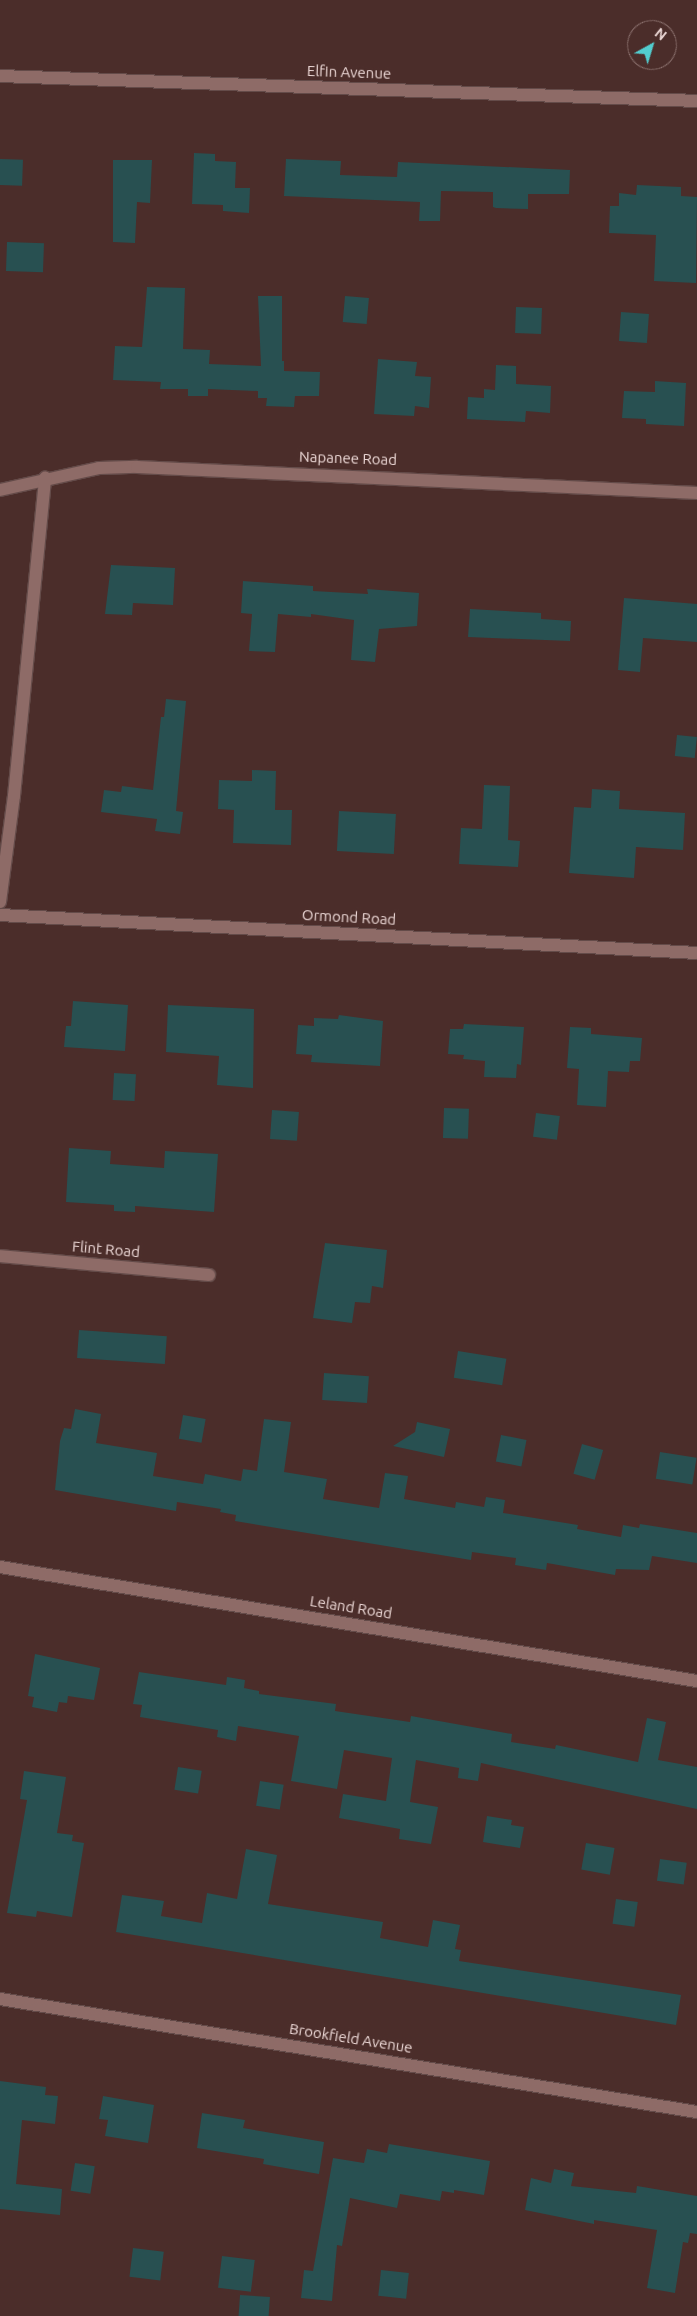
<!DOCTYPE html>
<style>
body{margin:0}
#map{position:relative;width:697px;height:2316px;overflow:hidden;background:#4b2d2a;font-family:Ubuntu,sans-serif}
div>[style]{position:absolute}
.building>*{inset:0;background:#285051;transform-origin:0 0}
.roads{filter:drop-shadow(1px 0 #644b49) drop-shadow(-1px 0 #644b49) drop-shadow(0 1px #644b49) drop-shadow(0 -1px #644b49)}
.minor>*{height:12px;margin:-6px;padding:0 6px;transform-origin:6px;border-radius:6px;background:#8e6b67}
span{translate:-50% -50%;white-space:nowrap;text-align:center;line-height:1.15;-webkit-text-stroke:5px #4b2d2a;paint-order:stroke}
.street-label{font-size:15px;color:#ebd7d5}
.north{position:absolute;left:627px;top:20px;width:50px;height:50px;box-sizing:border-box;background:#4b2d2a;border:1px solid #8b716e;border-radius:50%;rotate:39deg;font-size:14px;font-weight:700;line-height:20px;text-align:center;color:#ebd7d5}
.north::after{content:'';display:block;margin:auto;width:18px;height:22px;background:#52cdcf;clip-path:polygon(50% 0,100% 100%,50% 72%,0 100%)}
</style>
<div id="map">
<div class="building">
<i style="clip-path:polygon(194px 153px,215px 154px,215px 161px,236px 162px,235px 188px,250px 188px,249px 213px,223px 211px,223px 205px,192px 204px)"></i>
<i style="left:0;top:159px;width:23px;height:26px;rotate:2deg"></i>
<i style="clip-path:polygon(286px 159px,341px 161px,340px 175px,397px 177px,398px 162px,570px 170px,569px 194px,528px 194px,528px 209px,496px 208px,493px 207px,493px 192px,441px 191px,440px 221px,419px 221px,420px 202px,284px 196px)"></i>
<i style="clip-path:polygon(113px 160px,152px 160px,150px 203px,137px 202px,135px 243px,113px 242px)"></i>
<i style="clip-path:polygon(637px 185px,681px 187px,681px 196px,697px 197px,696px 283px,654px 281px,656px 235px,609px 233px,610px 206px,619px 206px,619px 193px,636px 195px)"></i>
<i style="left:7px;top:242px;width:37px;height:29px;rotate:2deg"></i>
<i style="clip-path:polygon(147px 287px,185px 288px,183px 349px,210px 350px,209px 364px,261px 366px,258px 296px,282px 296px,282px 361px,284px 361px,284px 371px,320px 372px,319px 396px,295px 396px,294px 407px,266px 406px,267px 398px,258px 398px,258px 391px,208px 389px,208px 396px,188px 396px,188px 389px,160px 389px,161px 382px,113px 380px,115px 346px,142px 347px)"></i>
<i style="left:345px;top:296px;width:24px;height:26px;rotate:5deg"></i>
<i style="left:516px;top:307px;width:26px;height:26px;rotate:2deg"></i>
<i style="left:621px;top:312px;width:28px;height:29px;rotate:4deg"></i>
<i style="clip-path:polygon(378px 359px,417px 362px,415px 376px,431px 377px,429px 408px,415px 406px,414px 416px,374px 414px)"></i>
<i style="clip-path:polygon(496px 365px,516px 366px,516px 384px,551px 386px,550px 413px,526px 411px,525px 422px,467px 419px,468px 397px,484px 398px,484px 389px,495px 390px)"></i>
<i style="clip-path:polygon(655px 381px,686px 383px,684px 426px,646px 424px,646px 419px,622px 418px,624px 391px,655px 392px)"></i>
<i style="clip-path:polygon(111px 565px,175px 568px,173px 605px,133px 603px,132px 615px,105px 614px)"></i>
<i style="clip-path:polygon(243px 581px,313px 586px,313px 591px,368px 594px,367px 589px,419px 593px,417px 626px,379px 629px,375px 662px,351px 660px,354px 620px,311px 614px,311px 617px,278px 614px,275px 652px,249px 651px,252px 614px,241px 613px)"></i>
<i style="clip-path:polygon(624px 598px,697px 604px,697px 642px,643px 638px,640px 672px,618px 670px)"></i>
<i style="clip-path:polygon(470px 609px,541px 613px,541px 619px,571px 621px,570px 641px,468px 637px)"></i>
<i style="clip-path:polygon(166px 699px,186px 701px,176px 811px,183px 812px,180px 834px,155px 831px,157px 819px,101px 812px,104px 790px,121px 792px,122px 786px,153px 790px,161px 717px,164px 717px)"></i>
<i style="left:677px;top:735px;width:20px;height:21px;rotate:6deg"></i>
<i style="clip-path:polygon(252px 770px,276px 771px,275px 810px,292px 810px,291px 845px,233px 843px,234px 810px,218px 809px,219px 780px,252px 781px)"></i>
<i style="clip-path:polygon(484px 785px,510px 786px,508px 840px,520px 841px,518px 867px,459px 864px,461px 828px,482px 829px)"></i>
<i style="clip-path:polygon(592px 789px,620px 791px,619px 809px,685px 813px,683px 850px,636px 847px,634px 878px,569px 873px,574px 807px,591px 808px)"></i>
<i style="left:339px;top:811px;width:57px;height:40px;rotate:3deg"></i>
<i style="clip-path:polygon(73px 1001px,128px 1005px,125px 1051px,64px 1047px,66px 1026px,71px 1026px)"></i>
<i style="clip-path:polygon(168px 1005px,254px 1009px,253px 1088px,217px 1085px,219px 1056px,166px 1052px)"></i>
<i style="clip-path:polygon(339px 1015px,383px 1021px,380px 1066px,311px 1062px,312px 1055px,296px 1054px,298px 1025px,314px 1026px,314px 1018px,338px 1019px)"></i>
<i style="clip-path:polygon(464px 1024px,524px 1027px,521px 1065px,517px 1064px,516px 1078px,484px 1077px,485px 1061px,463px 1059px,464px 1055px,448px 1054px,450px 1029px,463px 1029px)"></i>
<i style="clip-path:polygon(570px 1027px,591px 1028px,591px 1034px,642px 1038px,640px 1061px,630px 1061px,629px 1072px,608px 1071px,606px 1107px,577px 1105px,579px 1069px,567px 1068px)"></i>
<i style="left:114px;top:1073px;width:22px;height:27px;rotate:3deg"></i>
<i style="left:444px;top:1108px;width:25px;height:30px;rotate:2deg"></i>
<i style="left:272px;top:1110px;width:27px;height:29px;rotate:4deg"></i>
<i style="left:536px;top:1113px;width:24px;height:24px;rotate:7deg"></i>
<i style="clip-path:polygon(69px 1148px,111px 1151px,110px 1164px,164px 1168px,165px 1151px,218px 1154px,214px 1212px,135px 1206px,135px 1212px,114px 1211px,114px 1205px,66px 1202px)"></i>
<i style="clip-path:polygon(325px 1243px,387px 1250px,383px 1288px,372px 1286px,370px 1303px,355px 1302px,352px 1323px,313px 1318px)"></i>
<i style="left:79px;top:1330px;width:88px;height:28px;rotate:4deg"></i>
<i style="left:458px;top:1351px;width:49px;height:27px;rotate:9deg"></i>
<i style="left:324px;top:1373px;width:45px;height:27px;rotate:4deg"></i>
<i style="clip-path:polygon(75px 1409px,101px 1414px,96px 1443px,157px 1453px,153px 1476px,203px 1484px,205px 1474px,241px 1481px,243px 1469px,257px 1471px,264px 1419px,291px 1422px,284px 1472px,327px 1479px,323px 1499px,379px 1508px,385px 1473px,408px 1476px,404px 1499px,455px 1508px,456px 1502px,484px 1507px,486px 1497px,505px 1500px,503px 1513px,578px 1525px,577px 1529px,621px 1537px,623px 1525px,639px 1528px,640px 1524px,697px 1533px,697px 1563px,652px 1556px,649px 1570px,616px 1569px,615px 1575px,547px 1563px,546px 1570px,515px 1565px,516px 1558px,472px 1552px,471px 1560px,235px 1521px,236px 1515px,220px 1512px,221px 1509px,177px 1502px,176px 1511px,55px 1490px,60px 1441px,64px 1428px,71px 1429px)"></i>
<i style="left:183px;top:1415px;width:23px;height:24px;rotate:10deg"></i>
<i style="clip-path:polygon(417px 1422px,450px 1429px,444px 1457px,393px 1446px,415px 1432px)"></i>
<i style="left:501px;top:1435px;width:26px;height:27px;rotate:11deg"></i>
<i style="left:582px;top:1444px;width:22px;height:31px;rotate:16deg"></i>
<i style="left:660px;top:1452px;width:37px;height:27px;rotate:9deg"></i>
<i style="clip-path:polygon(35px 1654px,100px 1668px,94px 1700px,68px 1696px,67px 1703px,59px 1702px,57px 1712px,32px 1707px,34px 1697px,28px 1696px)"></i>
<i style="clip-path:polygon(139px 1672px,226px 1685px,227px 1677px,245px 1680px,244px 1688px,259px 1691px,259px 1694px,336px 1704px,335px 1711px,410px 1722px,411px 1716px,512px 1734px,511px 1742px,555px 1749px,556px 1745px,638px 1762px,647px 1718px,666px 1722px,658px 1760px,697px 1767px,697px 1809px,481px 1763px,478px 1781px,458px 1778px,459px 1768px,416px 1760px,410px 1802px,438px 1807px,431px 1844px,399px 1839px,400px 1829px,339px 1818px,343px 1794px,386px 1801px,392px 1758px,344px 1750px,337px 1789px,291px 1781px,299px 1736px,238px 1726px,236px 1741px,217px 1737px,218px 1730px,140px 1717px,142px 1705px,133px 1704px)"></i>
<i style="left:178px;top:1767px;width:24px;height:23px;rotate:9deg"></i>
<i style="clip-path:polygon(24px 1771px,66px 1777px,57px 1833px,73px 1835px,72px 1841px,84px 1843px,72px 1917px,37px 1911px,36px 1917px,7px 1913px,27px 1800px,20px 1799px)"></i>
<i style="left:260px;top:1781px;width:24px;height:25px;rotate:9deg"></i>
<i style="clip-path:polygon(487px 1816px,512px 1820px,511px 1825px,524px 1827px,520px 1848px,483px 1842px)"></i>
<i style="left:586px;top:1843px;width:29px;height:27px;rotate:10deg"></i>
<i style="clip-path:polygon(246px 1849px,277px 1855px,268px 1904px,383px 1922px,380px 1938px,428px 1947px,433px 1920px,460px 1925px,455px 1949px,461px 1950px,459px 1961px,681px 1995px,676px 2025px,116px 1932px,122px 1895px,164px 1901px,161px 1916px,202px 1923px,207px 1893px,237px 1899px)"></i>
<i style="left:660px;top:1859px;width:27px;height:22px;rotate:8deg"></i>
<i style="left:616px;top:1899px;width:22px;height:25px;rotate:8deg"></i>
<i style="clip-path:polygon(0 2081px,46px 2087px,45px 2095px,58px 2096px,55px 2124px,22px 2120px,16px 2184px,62px 2189px,60px 2215px,0 2209px)"></i>
<i style="clip-path:polygon(103px 2096px,154px 2105px,148px 2143px,105px 2136px,108px 2120px,99px 2119px)"></i>
<i style="clip-path:polygon(202px 2113px,245px 2120px,243px 2128px,324px 2142px,319px 2174px,263px 2164px,264px 2159px,197px 2148px)"></i>
<i style="clip-path:polygon(389px 2144px,490px 2161px,484px 2195px,454px 2190px,454px 2193px,442px 2191px,440px 2201px,400px 2194px,397px 2208px,350px 2198px,342px 2246px,337px 2245px,332px 2301px,301px 2298px,304px 2270px,313px 2271px,333px 2158px,364px 2163px,367px 2149px,387px 2153px)"></i>
<i style="left:75px;top:2163px;width:20px;height:28px;rotate:9deg"></i>
<i style="clip-path:polygon(554px 2169px,574px 2173px,571px 2186px,636px 2193px,637px 2186px,697px 2196px,697px 2234px,690px 2233px,688px 2243px,683px 2242px,675px 2293px,647px 2288px,657px 2230px,594px 2220px,594px 2224px,525px 2210px,531px 2178px,551px 2183px)"></i>
<i style="left:133px;top:2248px;width:31px;height:29px;rotate:7deg"></i>
<i style="left:222px;top:2256px;width:33px;height:32px;rotate:7deg"></i>
<i style="left:381px;top:2270px;width:28px;height:26px;rotate:6deg"></i>
<i style="left:240px;top:2295px;width:30px;height:21px;rotate:4deg"></i>
</div>
<div class="roads">
<div class="minor">
<i style="left:0;top:76px;width:697px;rotate:2.05deg"></i>
<i style="left:0;top:490px;width:101px;rotate:-12.5deg"></i>
<i style="left:99px;top:468px;width:38px;rotate:-2deg"></i>
<i style="left:137px;top:467px;width:561px;rotate:2.66deg"></i>
<i style="left:0;top:902px;width:107px;rotate:-82.5deg"></i>
<i style="left:14px;top:796px;width:320px;rotate:-84.4deg"></i>
<i style="left:0;top:915px;width:698px;rotate:3.12deg"></i>
<i style="left:0;top:1256px;width:210px;rotate:5.2deg"></i>
<i style="left:0;top:1567px;width:706px;rotate:9.29deg"></i>
<i style="left:0;top:1999px;width:706px;rotate:9.21deg"></i>
</div>
</div>
<div class="street-label">
<span style="left:349px;top:72px;rotate:2deg">Elfin Avenue</span>
<span style="left:348px;top:458px;rotate:2deg">Napanee Road</span>
<span style="left:349px;top:917px;rotate:3deg">Ormond Road</span>
<span style="left:106px;top:1249px;rotate:5deg">Flint Road</span>
<span style="left:351px;top:1607px;rotate:9deg">Leland Road</span>
<span style="left:351px;top:2038px;rotate:9deg">Brookfield Avenue</span>
</div>
<div class="north">N</div>
</div>
